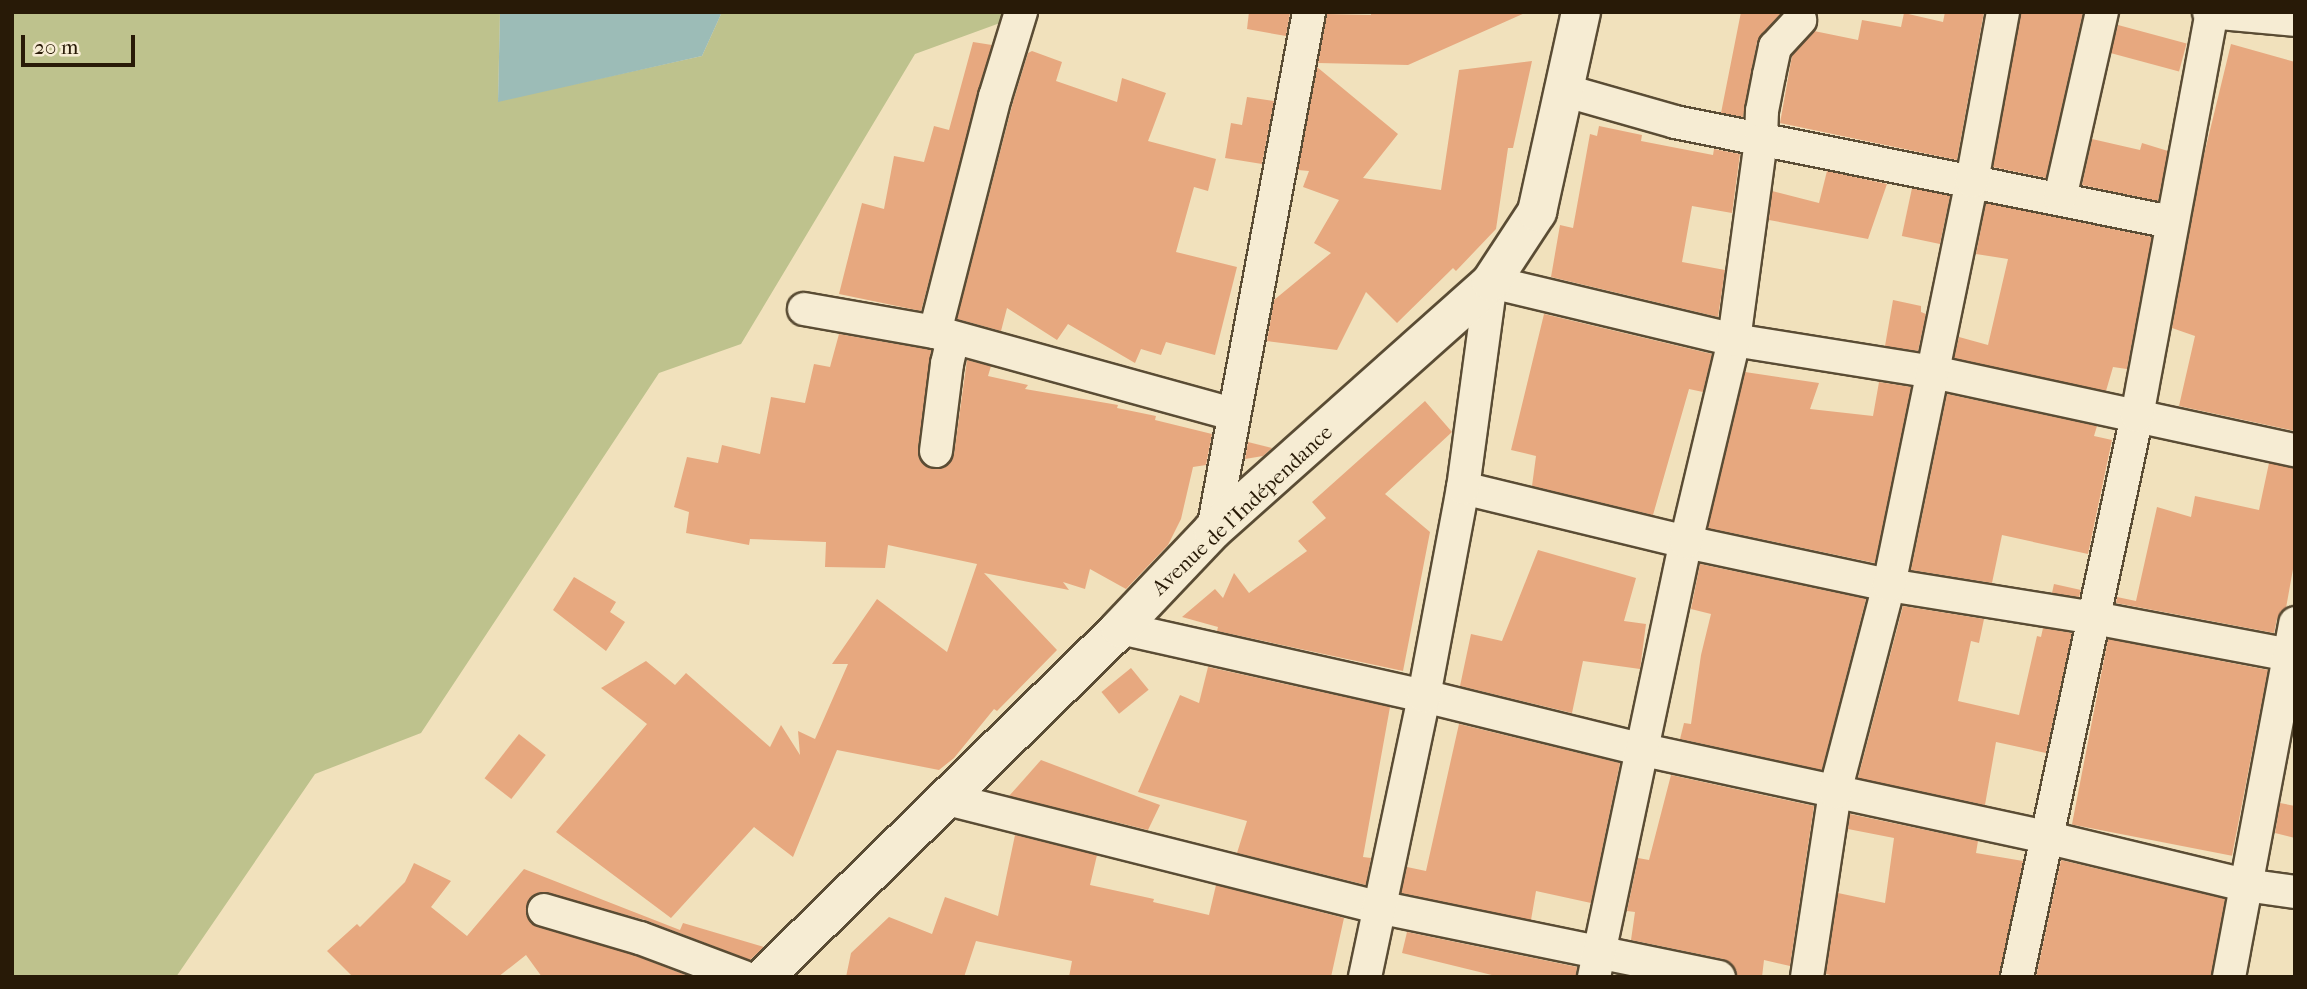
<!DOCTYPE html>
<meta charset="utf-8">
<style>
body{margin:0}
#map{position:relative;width:2307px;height:989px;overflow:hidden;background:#f1e1bc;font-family:"IM FELL French Canon",serif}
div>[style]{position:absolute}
.green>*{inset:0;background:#bec28d}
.water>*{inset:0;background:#9cbcb7}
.building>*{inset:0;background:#e7a87f;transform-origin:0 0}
.roads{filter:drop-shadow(2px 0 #5a4c34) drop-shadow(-2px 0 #5a4c34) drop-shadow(0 2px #5a4c34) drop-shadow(0 -2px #5a4c34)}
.street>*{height:32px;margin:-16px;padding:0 16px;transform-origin:16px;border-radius:16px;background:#f6ecd3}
.secondary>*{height:38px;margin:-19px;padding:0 19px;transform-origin:19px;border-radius:19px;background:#f6ecd3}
span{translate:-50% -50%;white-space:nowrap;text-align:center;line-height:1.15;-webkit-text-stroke:6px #f6ecd3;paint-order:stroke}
.street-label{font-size:21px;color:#281a07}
.frame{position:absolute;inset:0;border:14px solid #281a07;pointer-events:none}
.scale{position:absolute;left:21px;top:35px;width:114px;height:32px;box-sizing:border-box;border:4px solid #281a07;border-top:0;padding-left:9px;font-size:21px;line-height:24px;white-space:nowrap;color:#281a07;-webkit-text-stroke:5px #f6ecd3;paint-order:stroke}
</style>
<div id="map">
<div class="green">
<i style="clip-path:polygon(12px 12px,500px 12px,498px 101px,702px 56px,722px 12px,1003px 12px,1000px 23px,915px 54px,741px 344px,659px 373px,421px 733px,315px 774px,176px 977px,12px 977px)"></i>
</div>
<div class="water">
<i style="clip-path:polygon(500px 12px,722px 12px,702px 56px,498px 102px)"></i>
</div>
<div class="building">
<i style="clip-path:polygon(1249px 12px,1290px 13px,1286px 36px,1247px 29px)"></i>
<i style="clip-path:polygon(1371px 12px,1527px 12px,1408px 65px,1318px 63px,1327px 14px,1371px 15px)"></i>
<i style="clip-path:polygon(1741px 12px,1782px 12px,1757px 42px,1743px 117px,1721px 113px)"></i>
<i style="clip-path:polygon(1945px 12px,1984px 12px,1957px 160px,1780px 123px,1792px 56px,1814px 31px,1858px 40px,1862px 20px,1901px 27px,1904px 13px,1943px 22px)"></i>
<i style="clip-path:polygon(2021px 12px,2083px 12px,2046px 178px,1993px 167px)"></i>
<i style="left:2118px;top:25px;width:71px;height:29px;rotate:15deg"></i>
<i style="clip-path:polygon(973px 42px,992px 45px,921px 311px,839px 294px,862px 203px,884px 209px,894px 156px,924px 162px,934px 126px,949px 130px)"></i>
<i style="clip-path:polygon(2231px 44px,2295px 62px,2295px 431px,2179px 406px,2195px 336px,2172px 328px,2203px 159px)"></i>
<i style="clip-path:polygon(1032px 51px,1062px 62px,1056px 81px,1117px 102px,1122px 78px,1166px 93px,1148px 141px,1216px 159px,1208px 191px,1194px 187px,1176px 252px,1237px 267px,1215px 355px,1166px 342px,1161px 355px,1141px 349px,1135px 363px,1068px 324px,1057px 340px,1007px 308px,1001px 331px,957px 319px,1013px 102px,1028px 53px)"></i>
<i style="clip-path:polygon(1532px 61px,1513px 148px,1508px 148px,1496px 229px,1456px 271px,1453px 268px,1397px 323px,1366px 292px,1337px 350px,1267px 341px,1274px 300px,1331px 253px,1314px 243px,1339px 200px,1303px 187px,1309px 171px,1298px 170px,1317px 67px,1398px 134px,1363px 178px,1441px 190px,1459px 70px)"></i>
<i style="clip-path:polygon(1247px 97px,1274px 101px,1262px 164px,1225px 158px,1231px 123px,1242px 125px)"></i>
<i style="clip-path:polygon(1599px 126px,1642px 135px,1641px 141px,1713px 155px,1714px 149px,1740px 154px,1732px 213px,1692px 206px,1682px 262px,1725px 270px,1718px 317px,1551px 277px,1560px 225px,1573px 228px,1590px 134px,1597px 136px)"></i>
<i style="clip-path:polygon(2092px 139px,2140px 150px,2142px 143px,2168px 151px,2158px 201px,2082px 185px)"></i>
<i style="clip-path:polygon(1827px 171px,1887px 184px,1868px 239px,1769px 220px,1772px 191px,1819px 203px)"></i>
<i style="left:1912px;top:188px;width:39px;height:49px;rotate:12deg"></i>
<i style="clip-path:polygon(1986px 203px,2152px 237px,2127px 369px,2113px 367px,2106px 391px,1954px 358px,1959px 337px,1988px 345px,2008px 259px,1976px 254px)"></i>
<i style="clip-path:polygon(1893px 300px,1921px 306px,1921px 312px,1926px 314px,1918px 351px,1885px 346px)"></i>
<i style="clip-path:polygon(1544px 314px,1712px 354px,1703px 392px,1689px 389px,1653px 515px,1532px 486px,1536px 456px,1511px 450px)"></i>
<i style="clip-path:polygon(839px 334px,931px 350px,918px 449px,919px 459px,933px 469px,944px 468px,954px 454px,967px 360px,991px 366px,988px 376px,1028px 385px,1025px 389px,1118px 405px,1117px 408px,1156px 416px,1155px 420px,1212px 434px,1206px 465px,1193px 467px,1181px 519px,1168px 545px,1126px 589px,1090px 569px,1085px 589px,1063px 582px,1069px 590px,984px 573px,1057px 650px,997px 711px,994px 709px,954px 758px,939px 770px,837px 750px,793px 857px,754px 827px,671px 918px,556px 832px,647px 724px,601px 688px,646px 661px,675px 685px,686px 673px,770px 747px,781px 725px,800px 755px,798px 731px,815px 739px,848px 664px,832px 664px,877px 599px,947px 652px,977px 564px,888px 545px,885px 568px,825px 567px,826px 542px,750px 539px,749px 545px,686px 533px,689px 512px,674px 507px,687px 457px,718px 463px,722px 445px,760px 454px,771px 397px,805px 403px,814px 364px,830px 367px)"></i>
<i style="clip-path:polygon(1745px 372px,1819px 383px,1810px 409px,1873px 416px,1879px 382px,1911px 387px,1875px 563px,1708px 528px)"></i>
<i style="clip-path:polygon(1947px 394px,2097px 426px,2094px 436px,2112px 440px,2088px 554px,2002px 535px,1992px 583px,1911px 570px)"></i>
<i style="clip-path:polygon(1425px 401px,1452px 432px,1385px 494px,1430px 532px,1403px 671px,1217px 631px,1218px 627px,1182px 617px,1215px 589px,1223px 598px,1234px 573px,1249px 593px,1307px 551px,1298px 541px,1326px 518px,1312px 502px)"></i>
<i style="clip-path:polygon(1248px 442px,1272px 448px,1263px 456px,1245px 459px)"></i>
<i style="clip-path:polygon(2269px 463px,2295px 468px,2295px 558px,2286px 608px,2277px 619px,2274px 633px,2116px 603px,2117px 597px,2136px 601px,2157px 507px,2191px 517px,2195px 496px,2259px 510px)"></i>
<i style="clip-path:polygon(1538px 550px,1636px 578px,1624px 621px,1646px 624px,1640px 669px,1583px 661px,1572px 713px,1460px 686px,1471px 634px,1502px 641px)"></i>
<i style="clip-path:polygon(1700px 564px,1866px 599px,1822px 770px,1680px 739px,1684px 723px,1691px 724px,1701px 655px,1711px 614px,1691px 609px)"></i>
<i style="clip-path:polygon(574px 577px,616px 602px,610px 612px,625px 622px,606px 651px,553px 610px)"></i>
<i style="clip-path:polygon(2054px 584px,2081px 590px,2079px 597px,2052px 593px)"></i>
<i style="clip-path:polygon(1903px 606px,1984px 619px,1979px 643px,1971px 641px,1958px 701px,2019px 715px,2037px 636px,2041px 637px,2043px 628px,2072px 633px,2046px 753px,1996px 742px,1985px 805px,1858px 778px)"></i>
<i style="left:2108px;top:639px;width:163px;height:189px;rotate:11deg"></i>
<i style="clip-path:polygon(1208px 667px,1390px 707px,1363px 857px,1371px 858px,1366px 885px,1237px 853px,1247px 821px,1138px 792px,1180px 695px,1199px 703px)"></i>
<i style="left:1131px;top:668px;width:28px;height:38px;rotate:51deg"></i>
<i style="clip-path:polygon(1459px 724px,1620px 763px,1591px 903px,1536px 891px,1531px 920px,1401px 893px,1407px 867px,1426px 871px)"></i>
<i style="left:519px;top:734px;width:34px;height:56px;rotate:38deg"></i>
<i style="clip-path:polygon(1041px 760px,1160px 805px,1148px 830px,1009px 796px)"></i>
<i style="clip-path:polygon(1671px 775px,1814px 806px,1790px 966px,1764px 960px,1762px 977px,1737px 977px,1732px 964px,1723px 959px,1631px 940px,1635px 912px,1627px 911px,1638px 858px,1649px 860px)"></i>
<i style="clip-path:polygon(2280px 803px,2295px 806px,2295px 838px,2275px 833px)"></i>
<i style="clip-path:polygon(1850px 814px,1978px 841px,1976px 853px,2023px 861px,1999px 977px,1840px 977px,1826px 974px,1838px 893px,1885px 903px,1894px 838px,1848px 829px)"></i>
<i style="clip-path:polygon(1015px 835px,1097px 855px,1090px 885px,1154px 899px,1153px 902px,1209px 915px,1216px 885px,1344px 918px,1331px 977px,1069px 977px,1072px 961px,976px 941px,964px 977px,846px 977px,851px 953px,889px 917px,932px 934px,945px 897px,998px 916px)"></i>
<i style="clip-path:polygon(2061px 860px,2225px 899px,2211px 977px,2036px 977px)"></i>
<i style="clip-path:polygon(414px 863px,451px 881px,431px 907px,467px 936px,524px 869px,680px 930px,683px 923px,764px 947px,750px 960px,645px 920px,540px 892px,532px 896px,526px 906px,526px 915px,538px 927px,634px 955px,691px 977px,542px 977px,526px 955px,498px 977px,353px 977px,327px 951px,357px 924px,360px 927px,405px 882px)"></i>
<i style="clip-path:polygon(1407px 932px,1577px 967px,1576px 977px,1500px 977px,1402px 953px)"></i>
</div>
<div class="roads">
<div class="street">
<i style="left:2209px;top:12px;width:86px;rotate:5.3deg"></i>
<i style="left:1563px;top:90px;width:116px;rotate:15.9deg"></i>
<i style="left:1675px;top:122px;width:506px;rotate:11.4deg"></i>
<i style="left:2060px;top:198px;width:191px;rotate:-77.3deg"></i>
<i style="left:804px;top:309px;width:133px;rotate:10deg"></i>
<i style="left:935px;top:332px;width:309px;rotate:15.4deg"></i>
<i style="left:935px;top:332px;width:243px;rotate:-75.7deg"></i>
<i style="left:995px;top:97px;width:89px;rotate:-73deg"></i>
<i style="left:936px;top:451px;width:88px;rotate:-82.8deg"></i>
<i style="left:947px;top:364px;width:27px;rotate:-77deg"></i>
<i style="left:1463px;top:488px;width:229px;rotate:13.6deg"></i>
<i style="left:1686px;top:542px;width:208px;rotate:12deg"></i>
<i style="left:1889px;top:585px;width:208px;rotate:9.1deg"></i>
<i style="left:2094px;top:618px;width:205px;rotate:10.7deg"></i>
<i style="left:1213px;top:530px;width:527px;rotate:-79.5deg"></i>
<i style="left:1120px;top:628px;width:312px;rotate:12.6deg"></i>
<i style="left:1424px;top:696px;width:227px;rotate:13.8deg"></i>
<i style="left:1644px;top:750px;width:410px;rotate:12.2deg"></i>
<i style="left:2045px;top:837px;width:206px;rotate:13.5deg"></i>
<i style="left:2245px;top:885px;width:50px;rotate:8deg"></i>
<i style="left:943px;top:798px;width:448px;rotate:14.1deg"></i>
<i style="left:1378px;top:907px;width:348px;rotate:11.6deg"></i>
<i style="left:544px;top:910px;width:100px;rotate:16.3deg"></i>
<i style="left:640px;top:938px;width:111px;rotate:20.6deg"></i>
<i style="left:1365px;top:977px;width:287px;rotate:-78.1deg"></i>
<i style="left:1424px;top:696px;width:212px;rotate:-79.4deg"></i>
<i style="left:1463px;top:488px;width:208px;rotate:-82.3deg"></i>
<i style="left:1491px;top:282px;width:250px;rotate:13.4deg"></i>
<i style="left:1734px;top:340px;width:202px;rotate:9.1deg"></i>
<i style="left:1933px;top:372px;width:370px;rotate:12.2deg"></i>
<i style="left:1594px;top:977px;width:445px;rotate:-78.1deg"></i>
<i style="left:1686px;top:542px;width:208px;rotate:-76.6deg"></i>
<i style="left:1734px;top:340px;width:203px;rotate:-82.3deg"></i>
<i style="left:1761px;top:139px;width:28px;rotate:-88deg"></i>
<i style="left:1762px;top:111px;width:37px;rotate:-79deg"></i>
<i style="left:1769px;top:75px;width:29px;rotate:-78deg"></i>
<i style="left:1775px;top:47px;width:37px;rotate:-47deg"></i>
<i style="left:1807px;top:977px;width:187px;rotate:-81.4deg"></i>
<i style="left:1835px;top:792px;width:214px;rotate:-75.4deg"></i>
<i style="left:1889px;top:585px;width:412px;rotate:-78.4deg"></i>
<i style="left:1972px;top:181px;width:172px;rotate:-79.6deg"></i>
<i style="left:2017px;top:977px;width:574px;rotate:-77.93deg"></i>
<i style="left:2137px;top:416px;width:411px;rotate:-79.5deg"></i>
<i style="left:2229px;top:977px;width:360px;rotate:-79.4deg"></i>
</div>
<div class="secondary">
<i style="left:764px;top:977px;width:499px;rotate:-44.4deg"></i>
<i style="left:1120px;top:628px;width:135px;rotate:-46.5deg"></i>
<i style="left:1213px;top:530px;width:373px;rotate:-41.7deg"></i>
<i style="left:1491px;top:282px;width:84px;rotate:-56.7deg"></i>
<i style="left:1537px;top:212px;width:205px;rotate:-77.6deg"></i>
</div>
</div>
<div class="street-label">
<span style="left:1242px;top:510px;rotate:-43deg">Avenue de l'Indépendance</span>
</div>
<div class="frame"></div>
<div class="scale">20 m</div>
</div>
